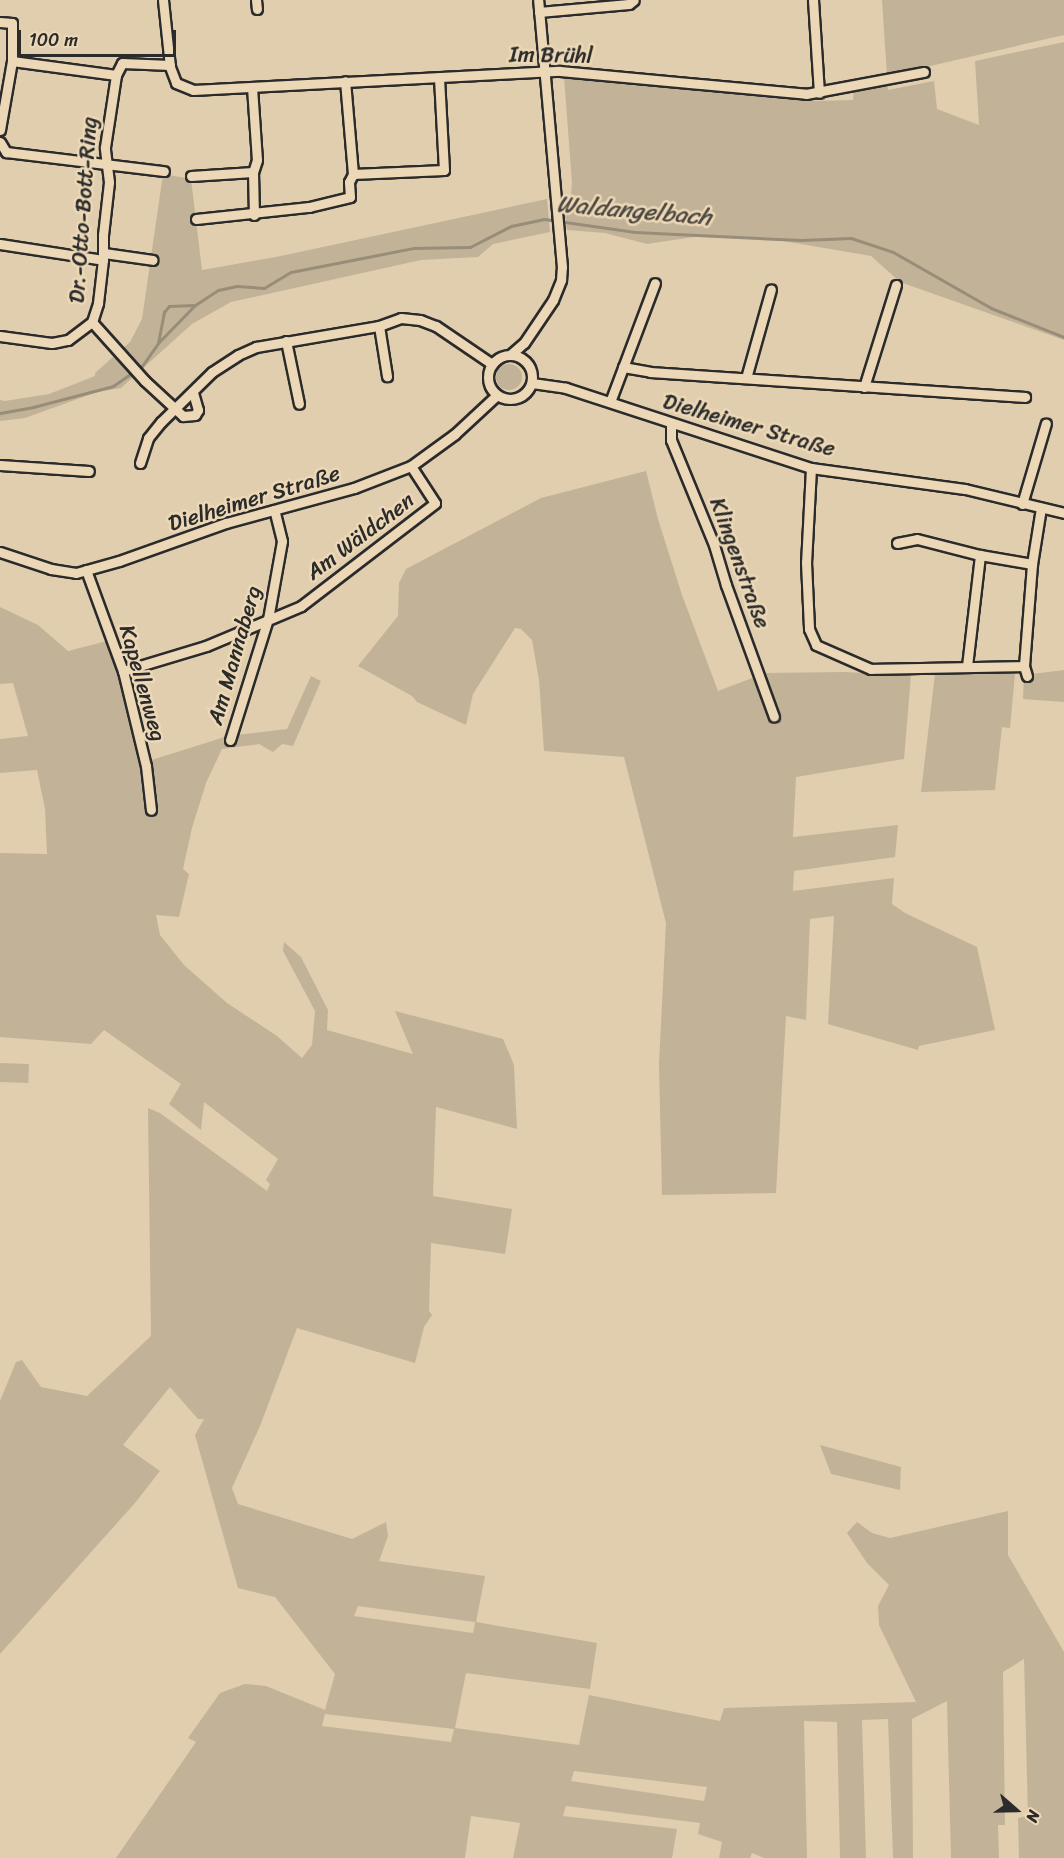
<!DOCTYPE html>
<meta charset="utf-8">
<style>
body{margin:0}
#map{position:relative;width:1064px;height:1858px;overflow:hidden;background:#e0ceae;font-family:Sriracha,sans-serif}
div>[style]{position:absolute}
.green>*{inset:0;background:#c2b398;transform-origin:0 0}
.round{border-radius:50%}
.stream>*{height:3px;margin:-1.5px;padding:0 1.5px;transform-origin:1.5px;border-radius:1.5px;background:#988d79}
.roads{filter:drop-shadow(2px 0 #2b2b2b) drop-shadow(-2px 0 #2b2b2b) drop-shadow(0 2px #2b2b2b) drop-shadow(0 -2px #2b2b2b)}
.minor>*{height:9px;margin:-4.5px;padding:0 4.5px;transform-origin:4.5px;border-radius:4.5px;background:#ecd8b6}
.minor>.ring{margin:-4.5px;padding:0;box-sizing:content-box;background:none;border:9px solid #ecd8b6;border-radius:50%}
span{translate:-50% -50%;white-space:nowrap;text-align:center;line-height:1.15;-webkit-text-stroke:5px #ecd8b6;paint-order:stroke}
.street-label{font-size:22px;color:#2b2b2b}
.water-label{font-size:24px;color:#4c4842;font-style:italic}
.north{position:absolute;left:986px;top:1780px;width:60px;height:60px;-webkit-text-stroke:4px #ecd8b6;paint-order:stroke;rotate:110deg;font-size:16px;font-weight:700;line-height:24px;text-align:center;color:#2b2b2b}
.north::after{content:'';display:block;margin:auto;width:21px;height:27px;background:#2b2b2b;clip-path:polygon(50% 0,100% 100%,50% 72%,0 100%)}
.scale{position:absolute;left:18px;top:30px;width:158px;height:27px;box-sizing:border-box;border:3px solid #2b2b2b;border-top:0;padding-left:8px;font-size:18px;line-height:21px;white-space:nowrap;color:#2b2b2b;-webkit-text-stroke:4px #ecd8b6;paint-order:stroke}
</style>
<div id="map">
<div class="green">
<i style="clip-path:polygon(882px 0,1064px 0,1064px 35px,887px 76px)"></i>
<i style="clip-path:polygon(1064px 42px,1064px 340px,900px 282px,871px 256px,783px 241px,707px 235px,647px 244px,605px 233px,567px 230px,565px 215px,569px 215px,572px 183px,564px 77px,815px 101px,853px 100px,854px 90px,887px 83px,888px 90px,934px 81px,937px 109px,979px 125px,975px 61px)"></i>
<i style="clip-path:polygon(163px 174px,191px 179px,202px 270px,276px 257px,547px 199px,550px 232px,493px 244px,478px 257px,421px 260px,231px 302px,192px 324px,121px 388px,97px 392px,25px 418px,0 421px,0 400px,5px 401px,49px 394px,95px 376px,95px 373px,130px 342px,142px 319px)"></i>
<i class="round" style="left:496px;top:364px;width:26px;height:26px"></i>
<i style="clip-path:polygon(646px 471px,658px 519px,682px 595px,718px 691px,765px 673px,843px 672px,911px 675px,904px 759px,796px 777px,793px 837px,898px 825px,895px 857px,794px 871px,793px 891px,894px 878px,892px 904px,905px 913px,977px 947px,995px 1030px,919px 1046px,918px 1050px,828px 1024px,834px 916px,810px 919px,806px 1020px,786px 1016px,776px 1193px,662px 1195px,659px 1064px,666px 923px,624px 757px,544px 751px,539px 680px,532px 640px,521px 629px,515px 628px,473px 694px,466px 725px,417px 702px,412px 696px,358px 666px,398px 616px,399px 583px,406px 569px,541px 498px)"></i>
<i style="clip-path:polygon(evenodd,0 607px,38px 625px,68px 651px,107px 641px,122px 684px,142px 763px,228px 736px,287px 729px,311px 676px,321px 681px,293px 746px,282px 744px,273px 752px,259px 744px,222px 749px,206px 783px,192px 828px,183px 869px,189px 874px,179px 917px,156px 915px,160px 935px,184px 965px,227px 1003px,277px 1036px,302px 1058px,312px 1045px,315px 1011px,283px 951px,284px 942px,301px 957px,328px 1010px,327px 1030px,413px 1054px,395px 1011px,503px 1039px,514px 1065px,517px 1129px,436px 1107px,433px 1196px,512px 1209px,505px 1254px,431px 1243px,429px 1311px,432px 1315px,424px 1327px,415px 1363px,297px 1328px,260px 1426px,232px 1488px,238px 1504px,352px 1539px,386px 1522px,388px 1536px,379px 1561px,485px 1576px,476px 1622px,597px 1643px,590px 1689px,466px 1673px,455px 1728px,579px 1745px,589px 1695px,720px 1721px,724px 1708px,916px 1702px,879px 1625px,878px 1606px,889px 1585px,867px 1563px,847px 1533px,857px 1522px,872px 1533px,890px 1538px,1008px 1511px,1008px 1555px,1064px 1652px,1064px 1858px,1019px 1858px,1018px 1818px,1028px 1816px,1024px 1659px,1003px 1672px,1005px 1825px,998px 1825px,999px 1858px,951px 1858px,947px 1701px,912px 1719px,913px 1858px,893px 1858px,888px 1719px,862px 1720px,866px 1858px,840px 1858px,837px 1722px,804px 1721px,807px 1858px,764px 1858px,752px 1853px,750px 1858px,719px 1858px,722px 1842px,698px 1834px,700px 1823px,566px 1806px,563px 1816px,677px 1829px,672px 1858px,513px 1858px,520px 1823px,471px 1816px,465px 1858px,116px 1858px,196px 1742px,188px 1738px,220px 1693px,245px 1684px,266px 1686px,325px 1710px,335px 1674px,275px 1597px,238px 1588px,195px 1435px,204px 1419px,198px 1419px,170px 1387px,123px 1445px,160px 1471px,135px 1503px,0 1654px,0 1401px,16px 1362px,22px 1360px,41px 1387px,87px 1396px,151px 1336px,148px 1108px,160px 1113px,267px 1191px,270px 1184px,266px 1180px,278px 1159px,204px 1102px,201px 1130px,169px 1104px,181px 1084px,104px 1030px,91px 1044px,0 1037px,0 853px,47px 854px,45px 809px,37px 770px,0 773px,0 739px,28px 736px,13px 683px,0 684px,0 607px,358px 1606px,475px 1622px,475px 1623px,473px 1633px,354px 1616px,358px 1606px,0 607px,325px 1714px,454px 1729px,451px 1742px,322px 1726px,325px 1714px,0 607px,574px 1771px,707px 1787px,704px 1801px,571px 1781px,574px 1771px)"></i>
<i style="clip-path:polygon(1064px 670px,1064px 702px,1023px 699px,1024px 675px)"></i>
<i style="clip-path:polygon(935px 674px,1015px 674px,1010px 728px,1002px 727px,995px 790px,921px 792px)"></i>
<i style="left:0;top:1063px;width:29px;height:19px;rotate:2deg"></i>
<i style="clip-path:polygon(820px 1445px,901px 1467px,900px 1490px,831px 1474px)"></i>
</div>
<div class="stream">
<i style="left:158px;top:343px;width:32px;rotate:-79deg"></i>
<i style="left:164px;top:312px;width:8px;rotate:-50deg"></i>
<i style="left:169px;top:306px;width:26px;rotate:-2deg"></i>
<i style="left:0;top:413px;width:34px;rotate:-10deg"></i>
<i style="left:33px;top:407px;width:83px;rotate:-14.7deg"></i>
<i style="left:113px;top:386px;width:35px;rotate:-35deg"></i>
<i style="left:142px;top:366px;width:28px;rotate:-55deg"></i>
<i style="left:158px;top:343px;width:53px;rotate:-45.8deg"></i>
<i style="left:195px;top:305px;width:27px;rotate:-33deg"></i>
<i style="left:218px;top:290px;width:19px;rotate:-12deg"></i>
<i style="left:237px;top:286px;width:27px;rotate:4deg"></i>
<i style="left:264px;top:288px;width:31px;rotate:-31deg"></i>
<i style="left:291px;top:272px;width:124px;rotate:-11.1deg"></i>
<i style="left:413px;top:248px;width:57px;rotate:-1deg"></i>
<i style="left:470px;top:247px;width:46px;rotate:-27.1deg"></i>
<i style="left:511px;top:226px;width:34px;rotate:-12deg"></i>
<i style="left:544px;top:219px;width:92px;rotate:8.1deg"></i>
<i style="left:635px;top:232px;width:166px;rotate:2.8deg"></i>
<i style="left:801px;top:240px;width:50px;rotate:-2.3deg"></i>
<i style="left:851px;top:238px;width:44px;rotate:18.4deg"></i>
<i style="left:893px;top:252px;width:113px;rotate:29.7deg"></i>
<i style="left:991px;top:308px;width:79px;rotate:21.7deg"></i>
</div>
<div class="roads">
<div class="minor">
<i style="left:163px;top:0;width:67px;rotate:84deg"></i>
<i style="left:170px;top:67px;width:17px;rotate:69deg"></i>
<i style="left:176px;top:83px;width:18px;rotate:22deg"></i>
<i style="left:193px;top:90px;width:367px;rotate:-3deg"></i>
<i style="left:560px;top:71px;width:247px;rotate:5.3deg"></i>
<i style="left:806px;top:94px;width:120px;rotate:-10.6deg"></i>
<i style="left:256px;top:0;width:9px;rotate:84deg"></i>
<i style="left:813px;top:0;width:93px;rotate:86.3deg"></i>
<i style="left:539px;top:12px;width:90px;rotate:-5.1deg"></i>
<i style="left:629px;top:4px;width:6px;rotate:-39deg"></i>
<i style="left:0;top:22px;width:12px;rotate:5deg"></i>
<i style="left:12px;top:23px;width:38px;rotate:90deg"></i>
<i style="left:12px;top:61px;width:70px;rotate:99.9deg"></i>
<i style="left:12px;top:61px;width:105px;rotate:7.7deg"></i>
<i style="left:116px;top:75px;width:13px;rotate:-63deg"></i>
<i style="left:122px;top:63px;width:48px;rotate:2.4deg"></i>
<i style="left:252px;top:87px;width:73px;rotate:86.1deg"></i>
<i style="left:257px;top:160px;width:13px;rotate:108deg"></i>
<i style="left:253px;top:172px;width:43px;rotate:88.7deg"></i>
<i style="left:0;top:142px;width:12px;rotate:59deg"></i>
<i style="left:6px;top:152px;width:159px;rotate:6.9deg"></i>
<i style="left:353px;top:174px;width:91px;rotate:-2.5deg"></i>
<i style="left:444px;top:170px;width:93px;rotate:-93.1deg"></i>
<i style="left:191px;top:176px;width:62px;rotate:-3.7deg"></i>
<i style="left:196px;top:219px;width:114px;rotate:-6.1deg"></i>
<i style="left:309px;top:207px;width:42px;rotate:-13.7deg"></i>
<i style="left:350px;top:197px;width:15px;rotate:-94deg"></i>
<i style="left:349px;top:182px;width:9px;rotate:-63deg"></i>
<i style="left:353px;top:174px;width:93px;rotate:-94.9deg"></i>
<i style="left:0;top:244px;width:104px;rotate:8.8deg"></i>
<i style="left:104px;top:253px;width:49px;rotate:8.1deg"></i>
<i style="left:92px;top:322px;width:79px;rotate:48.1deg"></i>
<i style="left:145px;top:381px;width:52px;rotate:42.6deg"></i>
<i style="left:183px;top:416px;width:12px;rotate:-5deg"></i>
<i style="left:195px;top:415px;width:6px;rotate:-59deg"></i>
<i style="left:198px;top:410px;width:19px;rotate:-106deg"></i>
<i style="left:379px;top:326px;width:51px;rotate:80.9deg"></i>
<i style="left:0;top:336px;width:52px;rotate:7.7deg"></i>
<i style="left:52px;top:343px;width:16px;rotate:-11deg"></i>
<i style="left:68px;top:340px;width:30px;rotate:-37deg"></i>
<i style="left:92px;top:322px;width:20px;rotate:-72deg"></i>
<i style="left:98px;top:303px;width:43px;rotate:-83.4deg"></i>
<i style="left:103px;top:260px;width:25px;rotate:-90deg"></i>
<i style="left:103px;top:235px;width:53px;rotate:-83.5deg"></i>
<i style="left:109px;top:182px;width:35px;rotate:-97deg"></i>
<i style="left:105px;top:147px;width:73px;rotate:-81.3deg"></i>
<i style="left:286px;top:341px;width:64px;rotate:78.3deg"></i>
<i style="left:510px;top:355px;width:18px;rotate:-41deg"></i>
<i style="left:524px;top:343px;width:52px;rotate:-56deg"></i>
<i style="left:553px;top:300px;width:22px;rotate:-68deg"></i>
<i style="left:561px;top:280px;width:13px;rotate:-86deg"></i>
<i style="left:562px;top:267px;width:268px;rotate:-95.1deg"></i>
<i class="ring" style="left:488px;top:355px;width:35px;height:35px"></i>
<i style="left:623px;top:367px;width:27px;rotate:10deg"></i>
<i style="left:650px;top:372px;width:376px;rotate:3.8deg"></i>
<i style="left:746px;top:378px;width:92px;rotate:-74.3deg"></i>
<i style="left:532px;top:383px;width:34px;rotate:8deg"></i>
<i style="left:566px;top:388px;width:258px;rotate:18.1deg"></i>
<i style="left:811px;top:468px;width:155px;rotate:7.8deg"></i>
<i style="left:965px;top:489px;width:102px;rotate:13.6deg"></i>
<i style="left:864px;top:387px;width:107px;rotate:-72.6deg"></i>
<i style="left:610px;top:402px;width:127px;rotate:-69.3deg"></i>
<i style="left:671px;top:423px;width:17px;rotate:90deg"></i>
<i style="left:671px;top:440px;width:113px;rotate:67.7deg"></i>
<i style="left:714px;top:545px;width:42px;rotate:73.3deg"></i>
<i style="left:726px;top:585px;width:140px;rotate:70deg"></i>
<i style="left:140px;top:463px;width:26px;rotate:-72deg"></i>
<i style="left:148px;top:438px;width:21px;rotate:-51deg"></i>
<i style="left:161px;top:422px;width:71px;rotate:-44.4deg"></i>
<i style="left:212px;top:372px;width:31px;rotate:-33deg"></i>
<i style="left:238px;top:355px;width:20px;rotate:-24deg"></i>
<i style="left:256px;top:347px;width:125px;rotate:-9.7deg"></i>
<i style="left:379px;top:326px;width:23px;rotate:-20deg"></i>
<i style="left:401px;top:318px;width:19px;rotate:6deg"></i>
<i style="left:420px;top:320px;width:17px;rotate:21deg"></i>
<i style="left:436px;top:326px;width:68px;rotate:34.2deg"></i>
<i style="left:0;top:465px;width:89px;rotate:3.9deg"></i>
<i style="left:811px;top:468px;width:94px;rotate:93deg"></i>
<i style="left:806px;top:562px;width:67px;rotate:87.4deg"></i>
<i style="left:809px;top:629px;width:17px;rotate:66deg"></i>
<i style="left:816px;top:645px;width:60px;rotate:23.6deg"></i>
<i style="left:871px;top:669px;width:153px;rotate:-1.1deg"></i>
<i style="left:1022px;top:504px;width:84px;rotate:-73.5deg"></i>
<i style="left:897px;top:543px;width:20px;rotate:-11deg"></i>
<i style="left:917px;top:539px;width:65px;rotate:14.3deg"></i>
<i style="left:980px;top:555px;width:53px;rotate:9.8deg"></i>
<i style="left:0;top:552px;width:54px;rotate:18.4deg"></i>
<i style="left:51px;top:569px;width:25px;rotate:9deg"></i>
<i style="left:76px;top:573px;width:45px;rotate:-15.6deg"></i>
<i style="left:119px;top:561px;width:114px;rotate:-19.6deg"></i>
<i style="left:226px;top:523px;width:133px;rotate:-15.3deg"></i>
<i style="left:354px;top:488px;width:61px;rotate:-21.1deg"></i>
<i style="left:411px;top:466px;width:54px;rotate:-36deg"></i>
<i style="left:455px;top:434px;width:57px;rotate:-42.9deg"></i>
<i style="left:86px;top:570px;width:108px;rotate:69.9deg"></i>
<i style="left:123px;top:671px;width:98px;rotate:76.4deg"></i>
<i style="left:146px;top:766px;width:44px;rotate:83.5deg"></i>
<i style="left:967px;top:666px;width:112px;rotate:-83.3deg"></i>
<i style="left:123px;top:671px;width:87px;rotate:-16.8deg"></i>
<i style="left:206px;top:646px;width:103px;rotate:-22.8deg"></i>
<i style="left:301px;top:606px;width:169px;rotate:-37.5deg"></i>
<i style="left:435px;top:503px;width:44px;rotate:-123deg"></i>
<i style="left:1027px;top:676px;width:10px;rotate:-107deg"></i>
<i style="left:1024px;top:666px;width:102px;rotate:-85.5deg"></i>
<i style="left:1032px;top:564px;width:57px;rotate:-80.9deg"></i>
<i style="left:230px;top:740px;width:127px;rotate:-72.6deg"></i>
<i style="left:268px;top:619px;width:79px;rotate:-79.8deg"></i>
<i style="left:282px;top:541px;width:32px;rotate:-104deg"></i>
</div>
</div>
<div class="street-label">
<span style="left:551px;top:55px;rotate:1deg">Im Brühl</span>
<span style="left:83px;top:210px;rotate:-86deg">Dr.-Otto-Bott-Ring</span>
<span style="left:749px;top:425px;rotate:16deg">Dielheimer Straße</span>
<span style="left:254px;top:498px;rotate:-17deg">Dielheimer Straße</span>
<span style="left:360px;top:536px;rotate:-37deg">Am Wäldchen</span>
<span style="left:740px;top:563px;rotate:70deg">Klingenstraße</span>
<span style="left:234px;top:655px;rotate:-74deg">Am Mannaberg</span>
<span style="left:143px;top:683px;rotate:74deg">Kapellenweg</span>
</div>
<div class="water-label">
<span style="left:634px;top:211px;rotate:5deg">Waldangelbach</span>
</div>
<div class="north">N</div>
<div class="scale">100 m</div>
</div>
